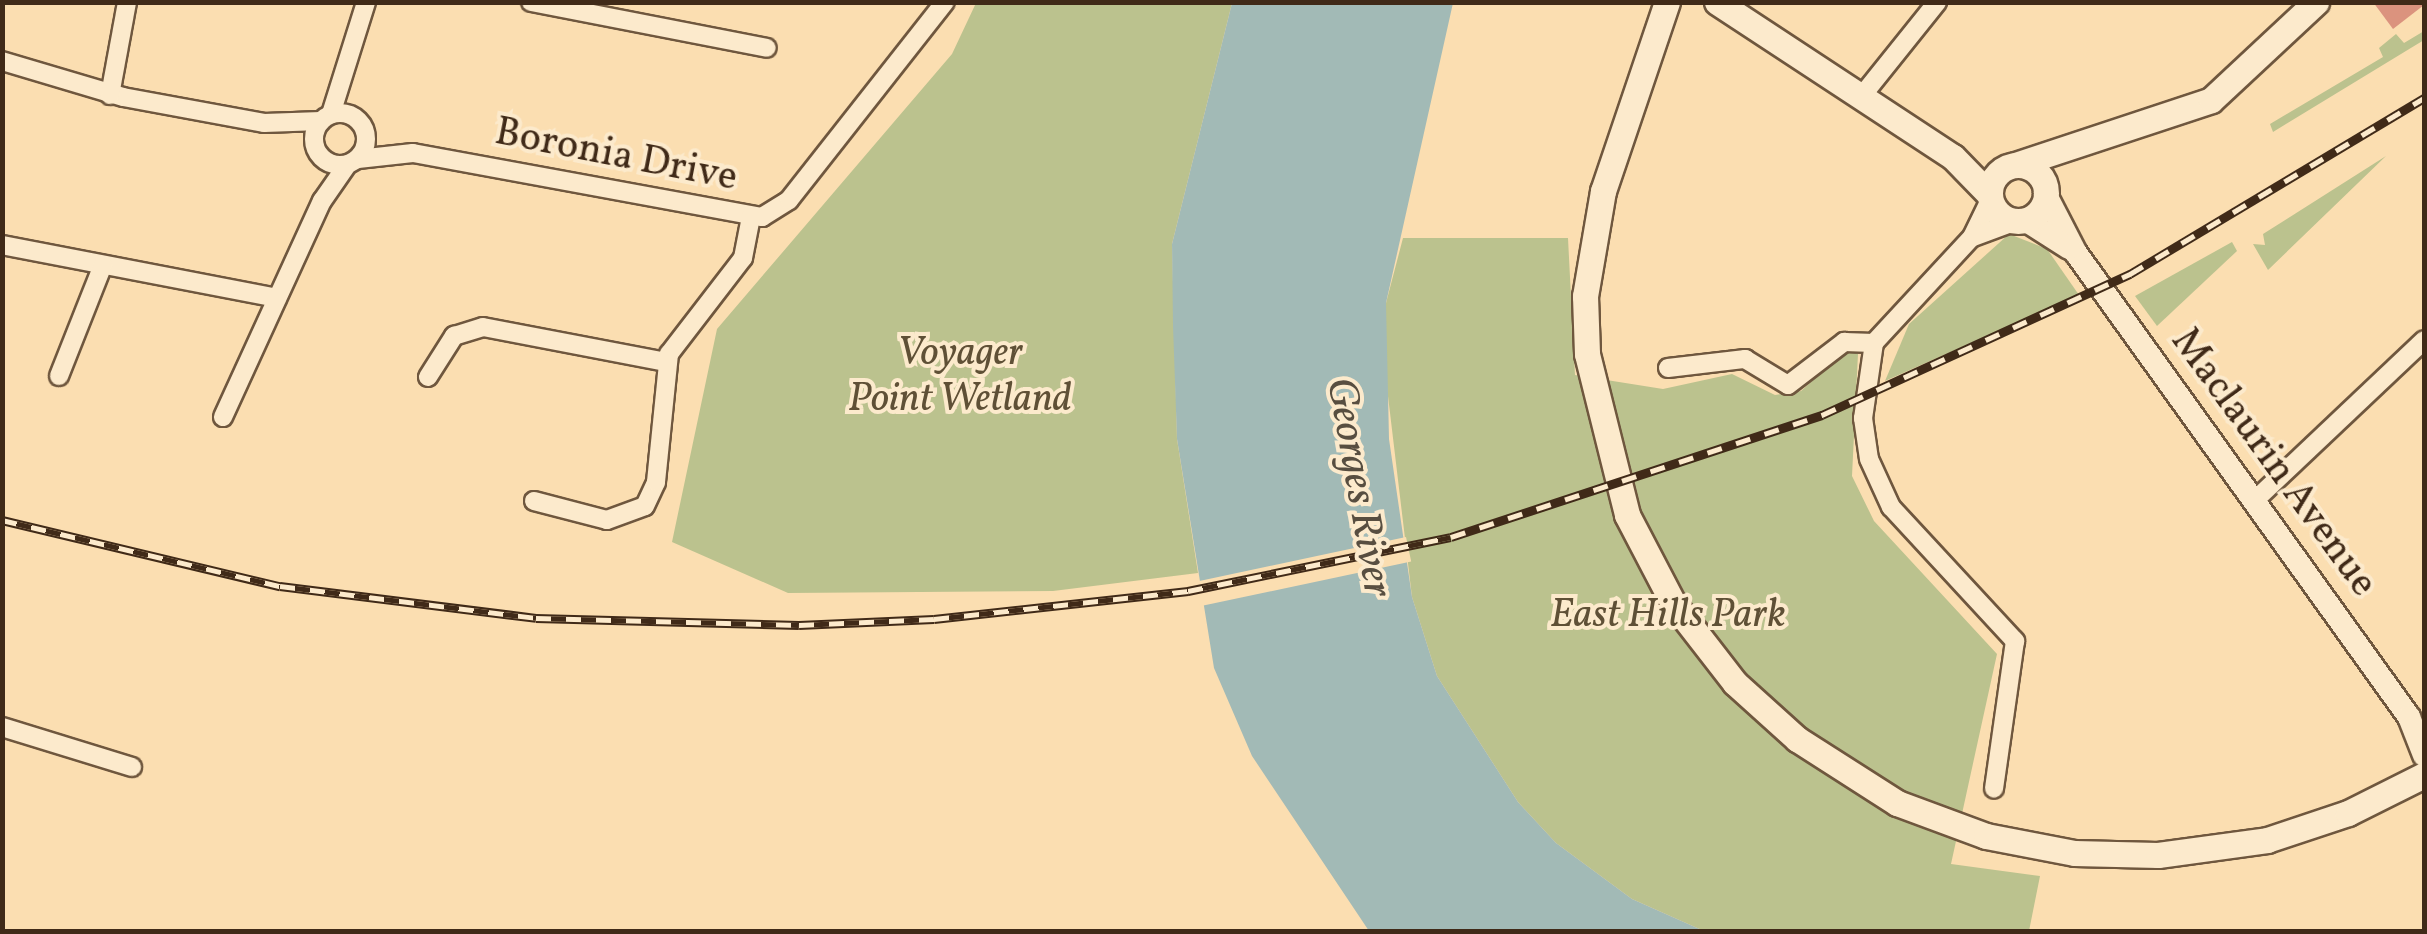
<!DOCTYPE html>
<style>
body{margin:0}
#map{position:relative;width:2427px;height:934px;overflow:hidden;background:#fbdeb1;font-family:Vollkorn,serif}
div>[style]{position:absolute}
.green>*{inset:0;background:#bbc28e}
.water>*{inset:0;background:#a2bab6}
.pier>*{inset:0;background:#fbdeb1;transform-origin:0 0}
.building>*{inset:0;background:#db937e}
.roads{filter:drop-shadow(2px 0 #6f573e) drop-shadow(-2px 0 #6f573e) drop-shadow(0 2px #6f573e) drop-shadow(0 -2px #6f573e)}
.minor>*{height:18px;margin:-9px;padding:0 9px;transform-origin:9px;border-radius:9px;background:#fceacc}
.minor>.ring{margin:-9px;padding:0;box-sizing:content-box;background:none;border:18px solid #fceacc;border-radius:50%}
.tertiary>*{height:22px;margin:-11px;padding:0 11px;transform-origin:11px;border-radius:11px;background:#fceacc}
.secondary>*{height:25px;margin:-12.5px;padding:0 12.5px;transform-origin:12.5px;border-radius:12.5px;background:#fceacc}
.secondary>.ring{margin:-12.5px;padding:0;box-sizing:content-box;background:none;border:25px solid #fceacc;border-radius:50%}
.rail>*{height:9px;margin-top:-4.5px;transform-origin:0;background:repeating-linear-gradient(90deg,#fceacc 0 15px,#402a18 0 30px);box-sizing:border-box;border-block:2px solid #402a18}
span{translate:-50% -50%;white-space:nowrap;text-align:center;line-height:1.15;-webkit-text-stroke:8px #fceacc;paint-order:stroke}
.street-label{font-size:40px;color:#402a18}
.park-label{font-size:40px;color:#5f5036;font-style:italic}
.water-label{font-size:42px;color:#584e40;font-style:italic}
.frame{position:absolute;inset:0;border:5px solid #402a18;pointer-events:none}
</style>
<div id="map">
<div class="green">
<i style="clip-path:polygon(976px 3px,1232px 3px,1172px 244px,1177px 439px,1198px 573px,1053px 591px,788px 593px,672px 542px,717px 329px,952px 54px)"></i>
<i style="clip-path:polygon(2424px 31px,2424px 40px,2273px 132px,2270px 124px,2383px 57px,2379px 48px,2396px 34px,2404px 43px)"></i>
<i style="clip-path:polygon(2386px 156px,2268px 270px,2253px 244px,2265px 245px,2263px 234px)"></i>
<i style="clip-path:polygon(2009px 234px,2047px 249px,2079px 295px,1885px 381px,1909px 324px)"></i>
<i style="clip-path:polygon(1403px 238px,1568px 238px,1575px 375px,1663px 389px,1732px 374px,1775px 395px,1801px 391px,1847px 349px,1858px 354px,1852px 476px,1874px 521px,1997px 654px,1951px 864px,2040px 876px,2029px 931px,1704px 931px,1632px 899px,1556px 843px,1518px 802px,1437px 676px,1412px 597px,1385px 371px,1386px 303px)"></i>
<i style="clip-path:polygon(2232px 242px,2237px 251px,2157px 326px,2135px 296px)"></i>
</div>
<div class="water">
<i style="clip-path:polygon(1232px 3px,1453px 3px,1386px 303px,1389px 439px,1412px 597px,1437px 676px,1518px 802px,1556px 843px,1632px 899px,1704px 931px,1369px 931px,1252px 756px,1214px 668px,1177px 439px,1173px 326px,1172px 244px)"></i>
</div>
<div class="pier">
<i style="left:1406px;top:537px;width:25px;height:216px;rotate:78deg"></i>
</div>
<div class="building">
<i style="clip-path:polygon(2373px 2px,2424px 2px,2424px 5px,2393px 29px)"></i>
</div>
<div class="roads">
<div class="minor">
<i style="left:531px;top:2px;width:240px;rotate:11deg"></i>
<i style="left:2px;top:61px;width:126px;rotate:16.6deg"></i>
<i style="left:123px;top:97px;width:143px;rotate:10.4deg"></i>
<i style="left:264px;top:123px;width:57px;rotate:-2deg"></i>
<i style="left:110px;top:95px;width:95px;rotate:-79.6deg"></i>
<i style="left:1861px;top:97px;width:122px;rotate:-51.3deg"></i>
<i class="ring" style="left:314px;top:113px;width:34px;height:34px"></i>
<i style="left:331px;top:114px;width:117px;rotate:-72.6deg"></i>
<i style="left:358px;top:159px;width:55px;rotate:-6.2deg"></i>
<i style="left:413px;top:153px;width:355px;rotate:10.4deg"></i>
<i style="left:762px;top:217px;width:32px;rotate:-32deg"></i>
<i style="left:789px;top:200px;width:252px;rotate:-51.8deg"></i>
<i style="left:1990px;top:200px;width:41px;rotate:115.9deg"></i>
<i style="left:1972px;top:237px;width:144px;rotate:132.8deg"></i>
<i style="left:1874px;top:343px;width:76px;rotate:98.3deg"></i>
<i style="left:1863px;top:418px;width:41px;rotate:81.7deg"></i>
<i style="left:1869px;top:459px;width:53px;rotate:65.4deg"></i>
<i style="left:1891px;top:507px;width:183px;rotate:47.2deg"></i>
<i style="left:2015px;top:641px;width:149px;rotate:98.1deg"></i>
<i style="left:1973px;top:237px;width:46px;rotate:-20.4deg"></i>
<i style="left:2px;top:245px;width:280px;rotate:10.9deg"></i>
<i style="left:1668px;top:368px;width:78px;rotate:-6.7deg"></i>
<i style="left:1745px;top:359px;width:50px;rotate:31.2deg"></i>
<i style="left:1788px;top:385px;width:71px;rotate:-37.5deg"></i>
<i style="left:1844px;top:342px;width:30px;rotate:2deg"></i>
<i style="left:59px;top:376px;width:119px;rotate:-68.4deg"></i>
<i style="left:428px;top:377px;width:49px;rotate:-57.6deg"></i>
<i style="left:454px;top:336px;width:30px;rotate:-17deg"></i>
<i style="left:483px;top:327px;width:187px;rotate:10.8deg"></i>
<i style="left:223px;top:417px;width:238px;rotate:-65.4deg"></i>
<i style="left:322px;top:201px;width:44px;rotate:-55.2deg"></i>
<i style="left:534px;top:501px;width:75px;rotate:14.6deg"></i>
<i style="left:607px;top:520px;width:40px;rotate:-20.2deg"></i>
<i style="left:645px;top:506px;width:26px;rotate:-65deg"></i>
<i style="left:656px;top:482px;width:129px;rotate:-84.2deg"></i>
<i style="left:669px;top:354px;width:121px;rotate:-52.4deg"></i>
<i style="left:743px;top:258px;width:42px;rotate:-79deg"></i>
<i style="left:2254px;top:501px;width:234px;rotate:-43.4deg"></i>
<i style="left:2px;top:727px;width:136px;rotate:17.1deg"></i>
</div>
<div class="tertiary">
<i style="left:2045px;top:193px;width:68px;rotate:62.7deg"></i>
<i style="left:2076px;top:253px;width:571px;rotate:54.33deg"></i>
<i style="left:2409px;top:717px;width:41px;rotate:68.5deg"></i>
<i style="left:2025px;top:220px;width:52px;rotate:32.5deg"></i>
</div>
<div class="secondary">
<i style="left:1667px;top:2px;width:200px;rotate:108.7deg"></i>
<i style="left:1603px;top:191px;width:107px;rotate:99.7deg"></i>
<i style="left:1585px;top:296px;width:58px;rotate:88deg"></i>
<i style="left:1587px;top:354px;width:166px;rotate:76deg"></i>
<i style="left:1627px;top:515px;width:99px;rotate:62.4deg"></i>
<i style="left:1673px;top:603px;width:101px;rotate:52.2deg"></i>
<i style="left:1735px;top:683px;width:84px;rotate:42.1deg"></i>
<i style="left:1797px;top:739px;width:119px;rotate:32.6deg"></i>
<i style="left:1897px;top:803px;width:95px;rotate:20.3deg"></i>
<i style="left:1986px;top:836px;width:90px;rotate:10.9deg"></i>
<i style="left:2074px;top:853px;width:84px;rotate:1.4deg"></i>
<i style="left:2158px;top:855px;width:110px;rotate:-7.8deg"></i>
<i style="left:2267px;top:840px;width:85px;rotate:-18.4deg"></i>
<i style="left:2348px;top:813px;width:85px;rotate:-26.6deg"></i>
<i style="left:1717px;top:2px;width:282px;rotate:33.3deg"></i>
<i style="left:1953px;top:157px;width:53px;rotate:45.8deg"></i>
<i style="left:2015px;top:165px;width:206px;rotate:-18.3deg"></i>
<i style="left:2211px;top:100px;width:144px;rotate:-43deg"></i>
<i class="ring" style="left:1990px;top:165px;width:31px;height:31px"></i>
</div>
</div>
<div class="rail">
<i style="left:2px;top:520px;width:286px;rotate:13.4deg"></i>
<i style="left:280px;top:586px;width:258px;rotate:7.1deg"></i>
<i style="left:536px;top:618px;width:263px;rotate:1.5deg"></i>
<i style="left:799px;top:625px;width:135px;rotate:-2.5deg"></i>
<i style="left:934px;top:619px;width:256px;rotate:-6.3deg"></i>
<i style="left:1188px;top:591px;width:268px;rotate:-11.6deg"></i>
<i style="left:1451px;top:537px;width:391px;rotate:-18.2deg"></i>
<i style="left:1822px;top:415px;width:339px;rotate:-24.6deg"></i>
<i style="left:2130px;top:274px;width:343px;rotate:-30.9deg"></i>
</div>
<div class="street-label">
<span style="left:616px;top:156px;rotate:11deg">Boronia Drive</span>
<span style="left:2273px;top:463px;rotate:54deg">Maclaurin Avenue</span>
</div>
<div class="park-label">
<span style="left:960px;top:377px">Voyager<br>Point Wetland</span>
<span style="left:1668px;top:616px">East Hills Park</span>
</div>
<div class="water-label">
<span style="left:1357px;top:488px;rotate:80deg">Georges River</span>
</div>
<div class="frame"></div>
</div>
